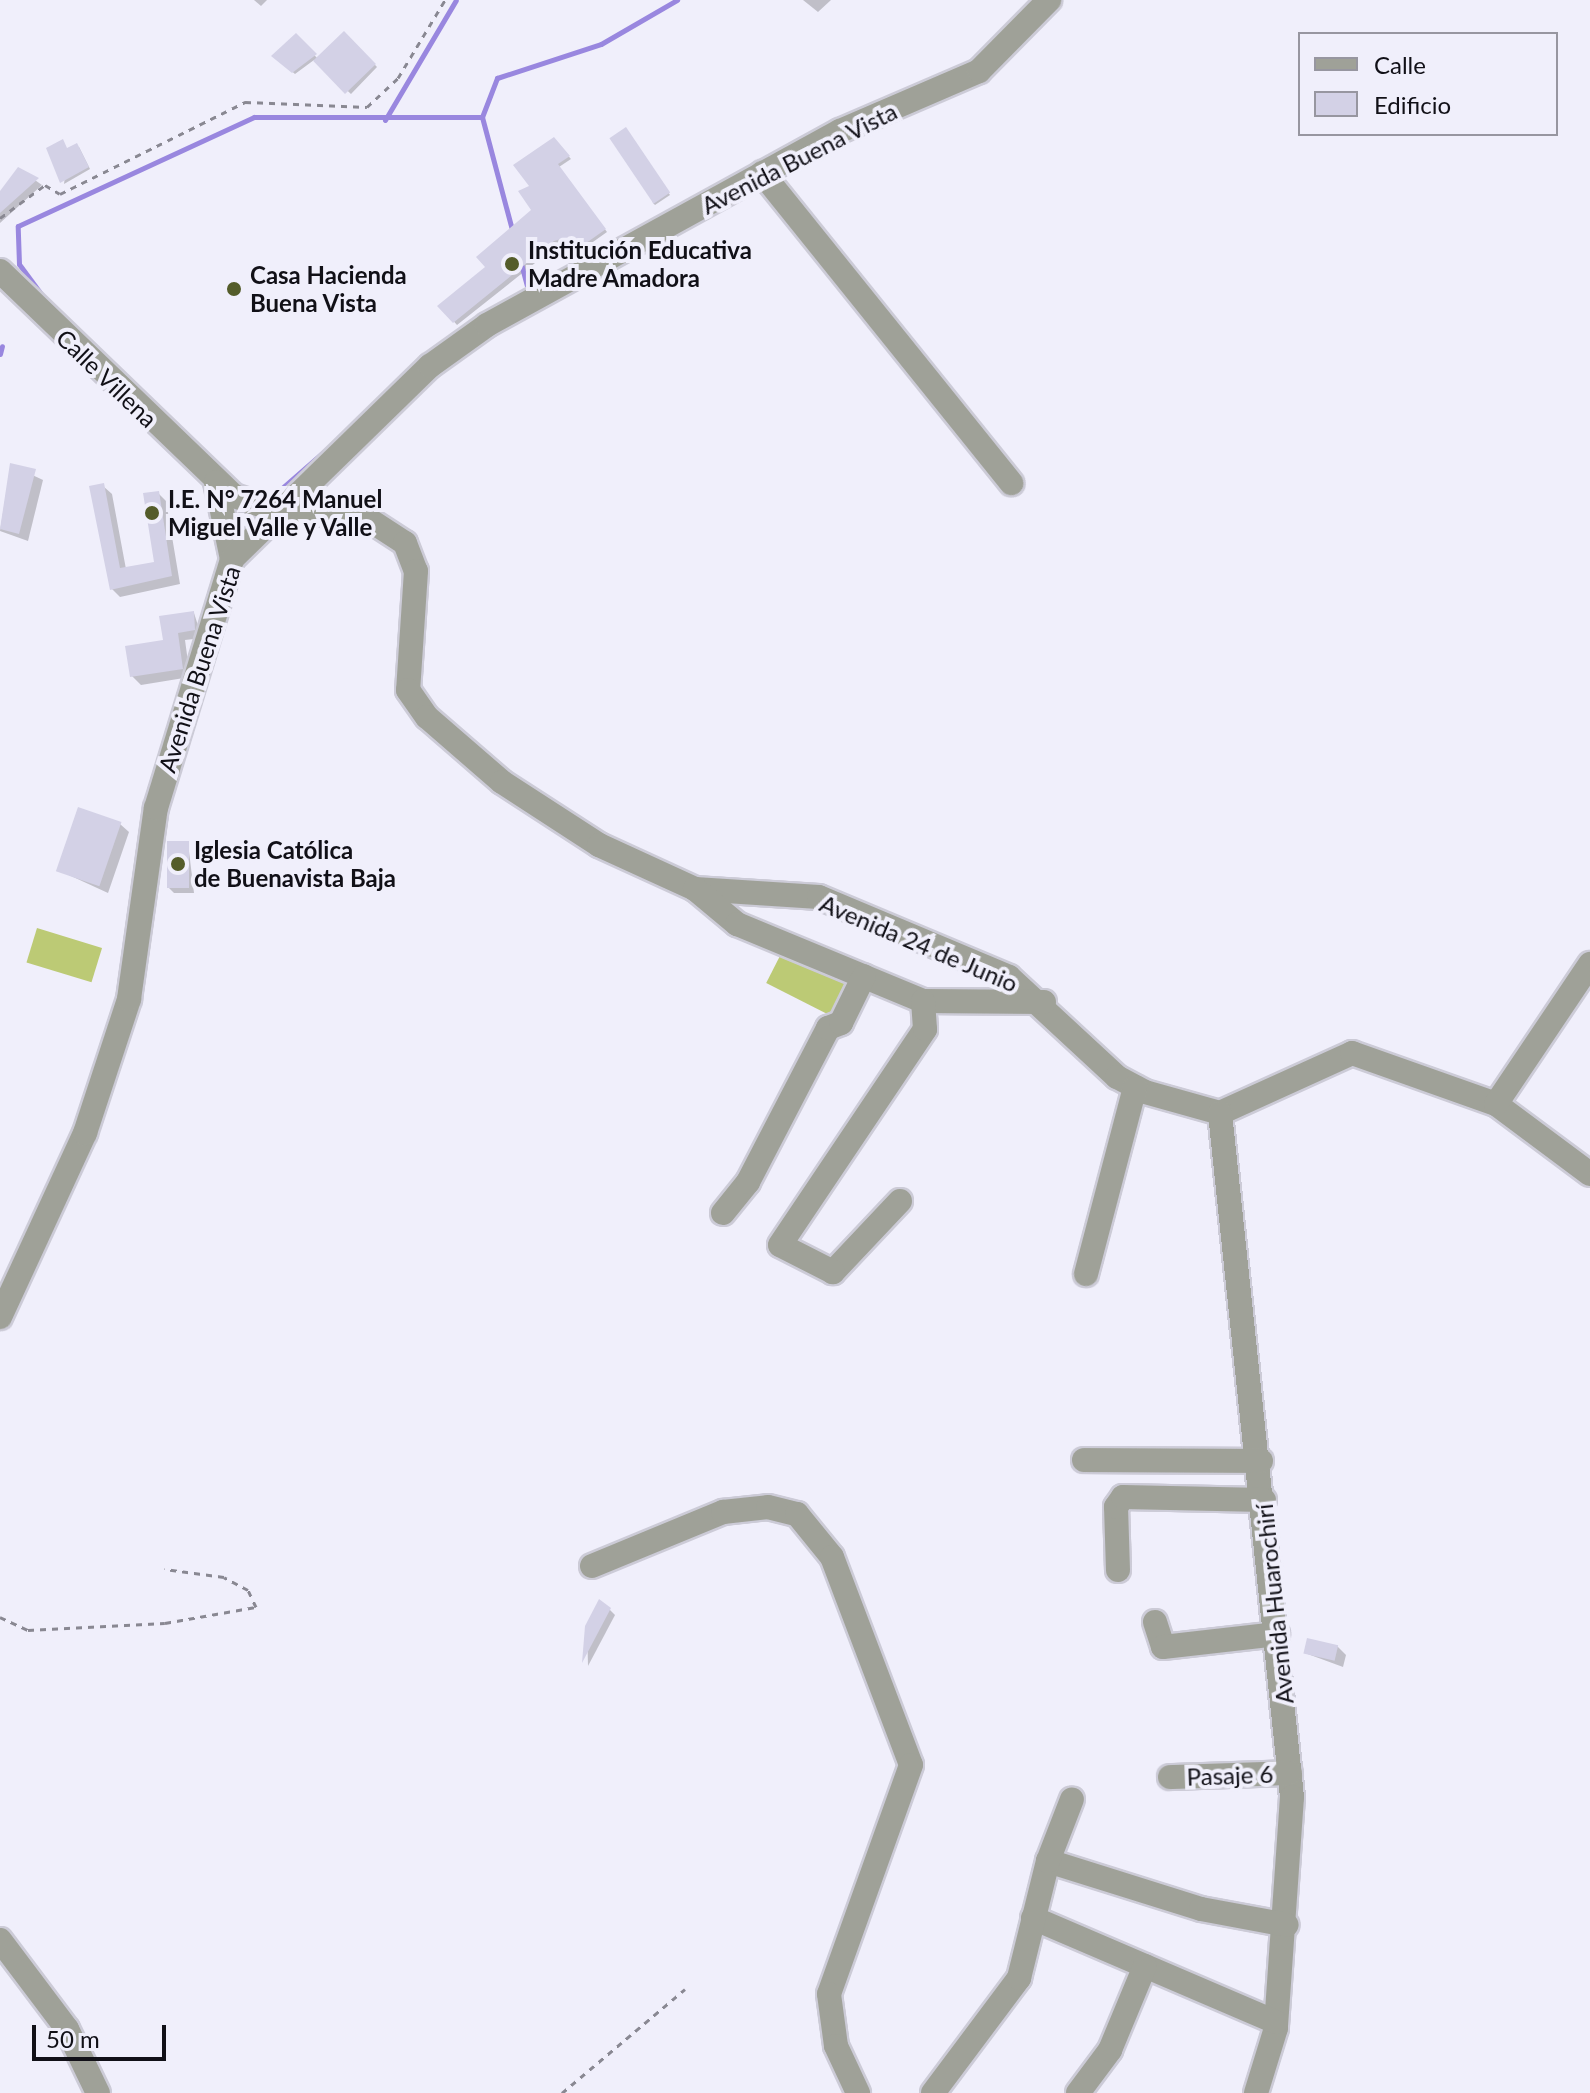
<!DOCTYPE html>
<meta charset="utf-8">
<style>
body{margin:0}
#map{position:relative;width:1590px;height:2093px;overflow:hidden;background:#f0effb;font-family:Lato,sans-serif}
div>[style]{position:absolute}
.green>*{inset:0;background:#bcca75;transform-origin:0 0}
.shadow>*{inset:0;background:#0003}
.stream>*{height:5px;margin:-2.5px;padding:0 2.5px;transform-origin:2.5px;border-radius:2.5px;background:#9987df}
.building>*{inset:0;background:#d3d1e6;transform-origin:0 0}
.path>*{height:3px;margin-top:-1.5px;transform-origin:0;background:repeating-linear-gradient(90deg,#898892 0 6px,transparent 0 12px)}
.roads{filter:drop-shadow(2px 0 #cccbd7) drop-shadow(-2px 0 #cccbd7) drop-shadow(0 2px #cccbd7) drop-shadow(0 -2px #cccbd7)}
.minor>*{height:24px;margin:-12px;padding:0 12px;transform-origin:12px;border-radius:12px;background:#9fa198}
.dots>*{width:22px;height:22px;translate:-50% -50%;box-sizing:border-box;border:4px solid #f0effb;border-radius:50%}
span{translate:-50% -50%;white-space:nowrap;text-align:center;line-height:1.15;-webkit-text-stroke:8px #f0effb;paint-order:stroke}
.street-label{font-size:24px;color:#111017}
.poi-label{font-size:24px;color:#111017;font-weight:700}
.left{translate:0 -50%;text-align:left}
.legend{position:absolute;left:1298px;top:32px;width:260px;height:104px;box-sizing:border-box;background:#f0effb;border:2px solid #9796a0;margin:0;padding:10px 14px;list-style:none;font-size:24px;color:#111017}
.legend li{display:flex;align-items:center;gap:16px;height:40px}
.legend b{width:40px;border:2px solid #9796a0}
.scale{position:absolute;left:32px;top:2025px;width:134px;height:36px;box-sizing:border-box;border:4px solid #111017;border-top:0;padding-left:10px;font-size:24px;line-height:28px;white-space:nowrap;color:#111017;-webkit-text-stroke:6px #f0effb;paint-order:stroke}
</style>
<div id="map">
<div class="green">
<i style="left:37px;top:928px;width:68px;height:36px;rotate:17deg"></i>
<i style="left:783px;top:950px;width:73px;height:37px;rotate:27deg"></i>
</div>
<div class="shadow">
<i style="clip-path:polygon(254px 0,267px 0,261px 6px)"></i>
<i style="clip-path:polygon(803px 0,831px 0,818px 12px)"></i>
<i style="clip-path:polygon(344px 33px,377px 67px,351px 94px,314px 60px,295px 74px,274px 56px,296px 36px,318px 59px)"></i>
<i style="clip-path:polygon(627px 132px,670px 195px,655px 205px,653px 203px)"></i>
<i style="clip-path:polygon(553px 139px,571px 159px,559px 167px,607px 232px,576px 254px,564px 240px,457px 325px,440px 306px,488px 268px,533px 210px,532px 186px)"></i>
<i style="clip-path:polygon(79px 147px,90px 169px,64px 184px,68px 150px)"></i>
<i style="clip-path:polygon(19px 169px,42px 185px,0 223px,0 194px)"></i>
<i style="clip-path:polygon(11px 465px,43px 480px,28px 541px,0 531px)"></i>
<i style="clip-path:polygon(103px 486px,112px 494px,126px 569px,156px 564px,158px 493px,166px 501px,180px 584px,120px 597px,112px 589px)"></i>
<i style="clip-path:polygon(194px 613px,202px 638px,185px 640px,190px 677px,141px 685px,132px 676px)"></i>
<i style="clip-path:polygon(120px 824px,129px 832px,108px 893px,58px 870px)"></i>
<i style="clip-path:polygon(188px 843px,194px 893px,174px 893px,169px 888px)"></i>
<i style="clip-path:polygon(609px 1609px,615px 1615px,588px 1666px,587px 1626px)"></i>
<i style="clip-path:polygon(1337px 1646px,1346px 1655px,1343px 1667px,1305px 1653px)"></i>
</div>
<div class="stream">
<i style="left:254px;top:117px;width:228px"></i>
<i style="left:482px;top:117px;width:179px;rotate:75.1deg"></i>
<i style="left:528px;top:290px;width:113px;rotate:145deg"></i>
<i style="left:435px;top:355px;width:223px;rotate:139deg"></i>
<i style="left:267px;top:501px;width:34px;rotate:-161deg"></i>
<i style="left:235px;top:490px;width:271px;rotate:-134.9deg"></i>
<i style="left:44px;top:298px;width:42px;rotate:-126.3deg"></i>
<i style="left:19px;top:264px;width:38px;rotate:-92deg"></i>
<i style="left:18px;top:226px;width:260px;rotate:-24.8deg"></i>
<i style="left:482px;top:117px;width:42px;rotate:-69deg"></i>
<i style="left:497px;top:78px;width:109px;rotate:-18.1deg"></i>
<i style="left:601px;top:44px;width:88px;rotate:-30.1deg"></i>
<i style="left:385px;top:120px;width:139px;rotate:-59.4deg"></i>
<i style="left:0;top:354px;width:8px;rotate:-76deg"></i>
</div>
<div class="building">
<i style="left:344px;top:31px;width:46px;height:43px;rotate:46deg"></i>
<i style="clip-path:polygon(296px 33px,317px 54px,292px 73px,271px 56px)"></i>
<i style="left:626px;top:127px;width:79px;height:20px;rotate:56deg"></i>
<i style="clip-path:polygon(554px 137px,570px 156px,558px 164px,606px 229px,572px 253px,561px 239px,554px 241px,453px 323px,437px 306px,485px 267px,476px 257px,531px 210px,518px 191px,529px 186px,513px 165px)"></i>
<i style="clip-path:polygon(63px 139px,67px 148px,77px 143px,89px 167px,60px 183px,46px 148px)"></i>
<i style="clip-path:polygon(18px 167px,39px 178px,0 213px,0 191px)"></i>
<i style="clip-path:polygon(10px 463px,36px 469px,19px 534px,0 529px)"></i>
<i style="clip-path:polygon(104px 483px,120px 568px,154px 562px,143px 493px,159px 491px,172px 576px,110px 590px,89px 486px)"></i>
<i style="clip-path:polygon(194px 611px,195px 630px,178px 633px,183px 669px,130px 677px,125px 646px,163px 640px,159px 616px)"></i>
<i style="left:78px;top:807px;width:46px;height:68px;rotate:19deg"></i>
<i style="left:167px;top:841px;width:22px;height:47px"></i>
<i style="clip-path:polygon(599px 1599px,611px 1608px,582px 1663px,585px 1626px)"></i>
<i style="left:1307px;top:1638px;width:32px;height:16px;rotate:13deg"></i>
</div>
<div class="path">
<i style="left:0;top:218px;width:56px;rotate:-36.3deg"></i>
<i style="left:45px;top:185px;width:17px;rotate:31deg"></i>
<i style="left:60px;top:194px;width:207px;rotate:-26.4deg"></i>
<i style="left:245px;top:102px;width:122px;rotate:2.3deg"></i>
<i style="left:367px;top:107px;width:42px;rotate:-43.1deg"></i>
<i style="left:398px;top:78px;width:91px;rotate:-58.9deg"></i>
<i style="left:0;top:1617px;width:31px;rotate:25deg"></i>
<i style="left:28px;top:1630px;width:137px;rotate:-2.9deg"></i>
<i style="left:165px;top:1623px;width:92px;rotate:-10deg"></i>
<i style="left:256px;top:1607px;width:19px;rotate:-115deg"></i>
<i style="left:248px;top:1590px;width:27px;rotate:-152deg"></i>
<i style="left:224px;top:1577px;width:60px;rotate:-172.3deg"></i>
<i style="left:562px;top:2093px;width:161px;rotate:-40.2deg"></i>
</div>
<div class="roads">
<div class="minor">
<i style="left:762px;top:173px;width:398px;rotate:51.2deg"></i>
<i style="left:0;top:271px;width:325px;rotate:43.9deg"></i>
<i style="left:234px;top:496px;width:36px;rotate:19deg"></i>
<i style="left:268px;top:508px;width:101px;rotate:6.3deg"></i>
<i style="left:368px;top:519px;width:44px;rotate:33deg"></i>
<i style="left:405px;top:543px;width:30px;rotate:69deg"></i>
<i style="left:416px;top:571px;width:119px;rotate:93.8deg"></i>
<i style="left:408px;top:690px;width:33px;rotate:55deg"></i>
<i style="left:427px;top:717px;width:99px;rotate:40.9deg"></i>
<i style="left:502px;top:782px;width:116px;rotate:33deg"></i>
<i style="left:599px;top:845px;width:106px;rotate:24.6deg"></i>
<i style="left:695px;top:889px;width:124px;rotate:3.7deg"></i>
<i style="left:819px;top:897px;width:206px;rotate:22.8deg"></i>
<i style="left:1009px;top:977px;width:147px;rotate:42.8deg"></i>
<i style="left:1117px;top:1077px;width:32px;rotate:28deg"></i>
<i style="left:1145px;top:1092px;width:78px;rotate:15.6deg"></i>
<i style="left:1220px;top:1113px;width:145px;rotate:-24.4deg"></i>
<i style="left:1352px;top:1053px;width:153px;rotate:19.5deg"></i>
<i style="left:1496px;top:1104px;width:117px;rotate:36.7deg"></i>
<i style="left:216px;top:482px;width:79px;rotate:78.3deg"></i>
<i style="left:695px;top:889px;width:55px;rotate:39.8deg"></i>
<i style="left:737px;top:924px;width:201px;rotate:22.5deg"></i>
<i style="left:923px;top:1001px;width:121px;rotate:0.5deg"></i>
<i style="left:1496px;top:1104px;width:169px;rotate:-56.1deg"></i>
<i style="left:1220px;top:1113px;width:688px;rotate:83.99deg"></i>
<i style="left:1292px;top:1797px;width:232px;rotate:94deg"></i>
<i style="left:1276px;top:2028px;width:68px;rotate:107.1deg"></i>
<i style="left:900px;top:1201px;width:98px;rotate:133.3deg"></i>
<i style="left:833px;top:1272px;width:59px;rotate:-153deg"></i>
<i style="left:780px;top:1245px;width:260px;rotate:-56.1deg"></i>
<i style="left:925px;top:1029px;width:28px;rotate:-94deg"></i>
<i style="left:723px;top:1213px;width:40px;rotate:-51deg"></i>
<i style="left:748px;top:1182px;width:174px;rotate:-62.5deg"></i>
<i style="left:828px;top:1028px;width:14px;rotate:-21deg"></i>
<i style="left:841px;top:1023px;width:52px;rotate:-63.9deg"></i>
<i style="left:1086px;top:1274px;width:193px;rotate:-75.3deg"></i>
<i style="left:0;top:1317px;width:203px;rotate:-65.2deg"></i>
<i style="left:85px;top:1133px;width:141px;rotate:-71.8deg"></i>
<i style="left:129px;top:999px;width:193px;rotate:-82deg"></i>
<i style="left:156px;top:808px;width:260px;rotate:-73deg"></i>
<i style="left:232px;top:559px;width:277px;rotate:-44.3deg"></i>
<i style="left:430px;top:366px;width:70px;rotate:-35.7deg"></i>
<i style="left:487px;top:325px;width:403px;rotate:-28.8deg"></i>
<i style="left:840px;top:131px;width:151px;rotate:-23.3deg"></i>
<i style="left:979px;top:71px;width:100px;rotate:-45.4deg"></i>
<i style="left:1084px;top:1460px;width:177px;rotate:0.3deg"></i>
<i style="left:592px;top:1566px;width:142px;rotate:-22.4deg"></i>
<i style="left:723px;top:1512px;width:45px;rotate:-6.3deg"></i>
<i style="left:768px;top:1507px;width:30px;rotate:14deg"></i>
<i style="left:797px;top:1514px;width:55px;rotate:50.9deg"></i>
<i style="left:832px;top:1557px;width:222px;rotate:69.2deg"></i>
<i style="left:911px;top:1765px;width:243px;rotate:109.7deg"></i>
<i style="left:829px;top:1994px;width:52px;rotate:82.3deg"></i>
<i style="left:836px;top:2046px;width:52px;rotate:64.9deg"></i>
<i style="left:1118px;top:1570px;width:63px;rotate:-91.8deg"></i>
<i style="left:1116px;top:1507px;width:12px;rotate:-55deg"></i>
<i style="left:1123px;top:1497px;width:141px;rotate:1.2deg"></i>
<i style="left:1155px;top:1622px;width:26px;rotate:72deg"></i>
<i style="left:1163px;top:1647px;width:115px;rotate:-6.5deg"></i>
<i style="left:1170px;top:1777px;width:120px;rotate:-1.9deg"></i>
<i style="left:1048px;top:1861px;width:160px;rotate:17.4deg"></i>
<i style="left:1201px;top:1909px;width:87px;rotate:10.5deg"></i>
<i style="left:1033px;top:1918px;width:264px;rotate:23.2deg"></i>
<i style="left:0;top:1940px;width:111px;rotate:53deg"></i>
<i style="left:67px;top:2029px;width:71px;rotate:64.2deg"></i>
<i style="left:933px;top:2093px;width:144px;rotate:-53.2deg"></i>
<i style="left:1019px;top:1978px;width:121px;rotate:-76.1deg"></i>
<i style="left:1048px;top:1861px;width:66px;rotate:-68.8deg"></i>
<i style="left:1078px;top:2093px;width:54px;rotate:-53.3deg"></i>
<i style="left:1110px;top:2050px;width:91px;rotate:-67.4deg"></i>
</div>
</div>
<div class="dots">
<i style="left:512px;top:264px;background:#545c2a"></i>
<i style="left:234px;top:289px;background:#545c2a"></i>
<i style="left:152px;top:513px;background:#545c2a"></i>
<i style="left:178px;top:864px;background:#545c2a"></i>
</div>
<div class="street-label">
<span style="left:799px;top:158px;rotate:-27deg">Avenida Buena Vista</span>
<span style="left:107px;top:378px;rotate:44deg">Calle Villena</span>
<span style="left:199px;top:669px;rotate:-72deg">Avenida Buena Vista</span>
<span style="left:919px;top:943px;rotate:23deg">Avenida 24 de Junio</span>
<span style="left:1274px;top:1604px;rotate:-96deg">Avenida Huarochirí</span>
<span style="left:1230px;top:1775px;rotate:-2deg">Pasaje 6</span>
</div>
<div class="poi-label">
<span class="left" style="left:528px;top:264px">Institución Educativa<br>Madre Amadora</span>
<span class="left" style="left:250px;top:289px">Casa Hacienda<br>Buena Vista</span>
<span class="left" style="left:168px;top:513px">I.E. N° 7264 Manuel<br>Miguel Valle y Valle</span>
<span class="left" style="left:194px;top:864px">Iglesia Católica<br>de Buenavista Baja</span>
</div>
<ul class="legend">
<li><b style="height:10px;background:#9fa198"></b>Calle</li>
<li><b style="height:22px;background:#d3d1e6"></b>Edificio</li>
</ul>
<div class="scale">50 m</div>
</div>
